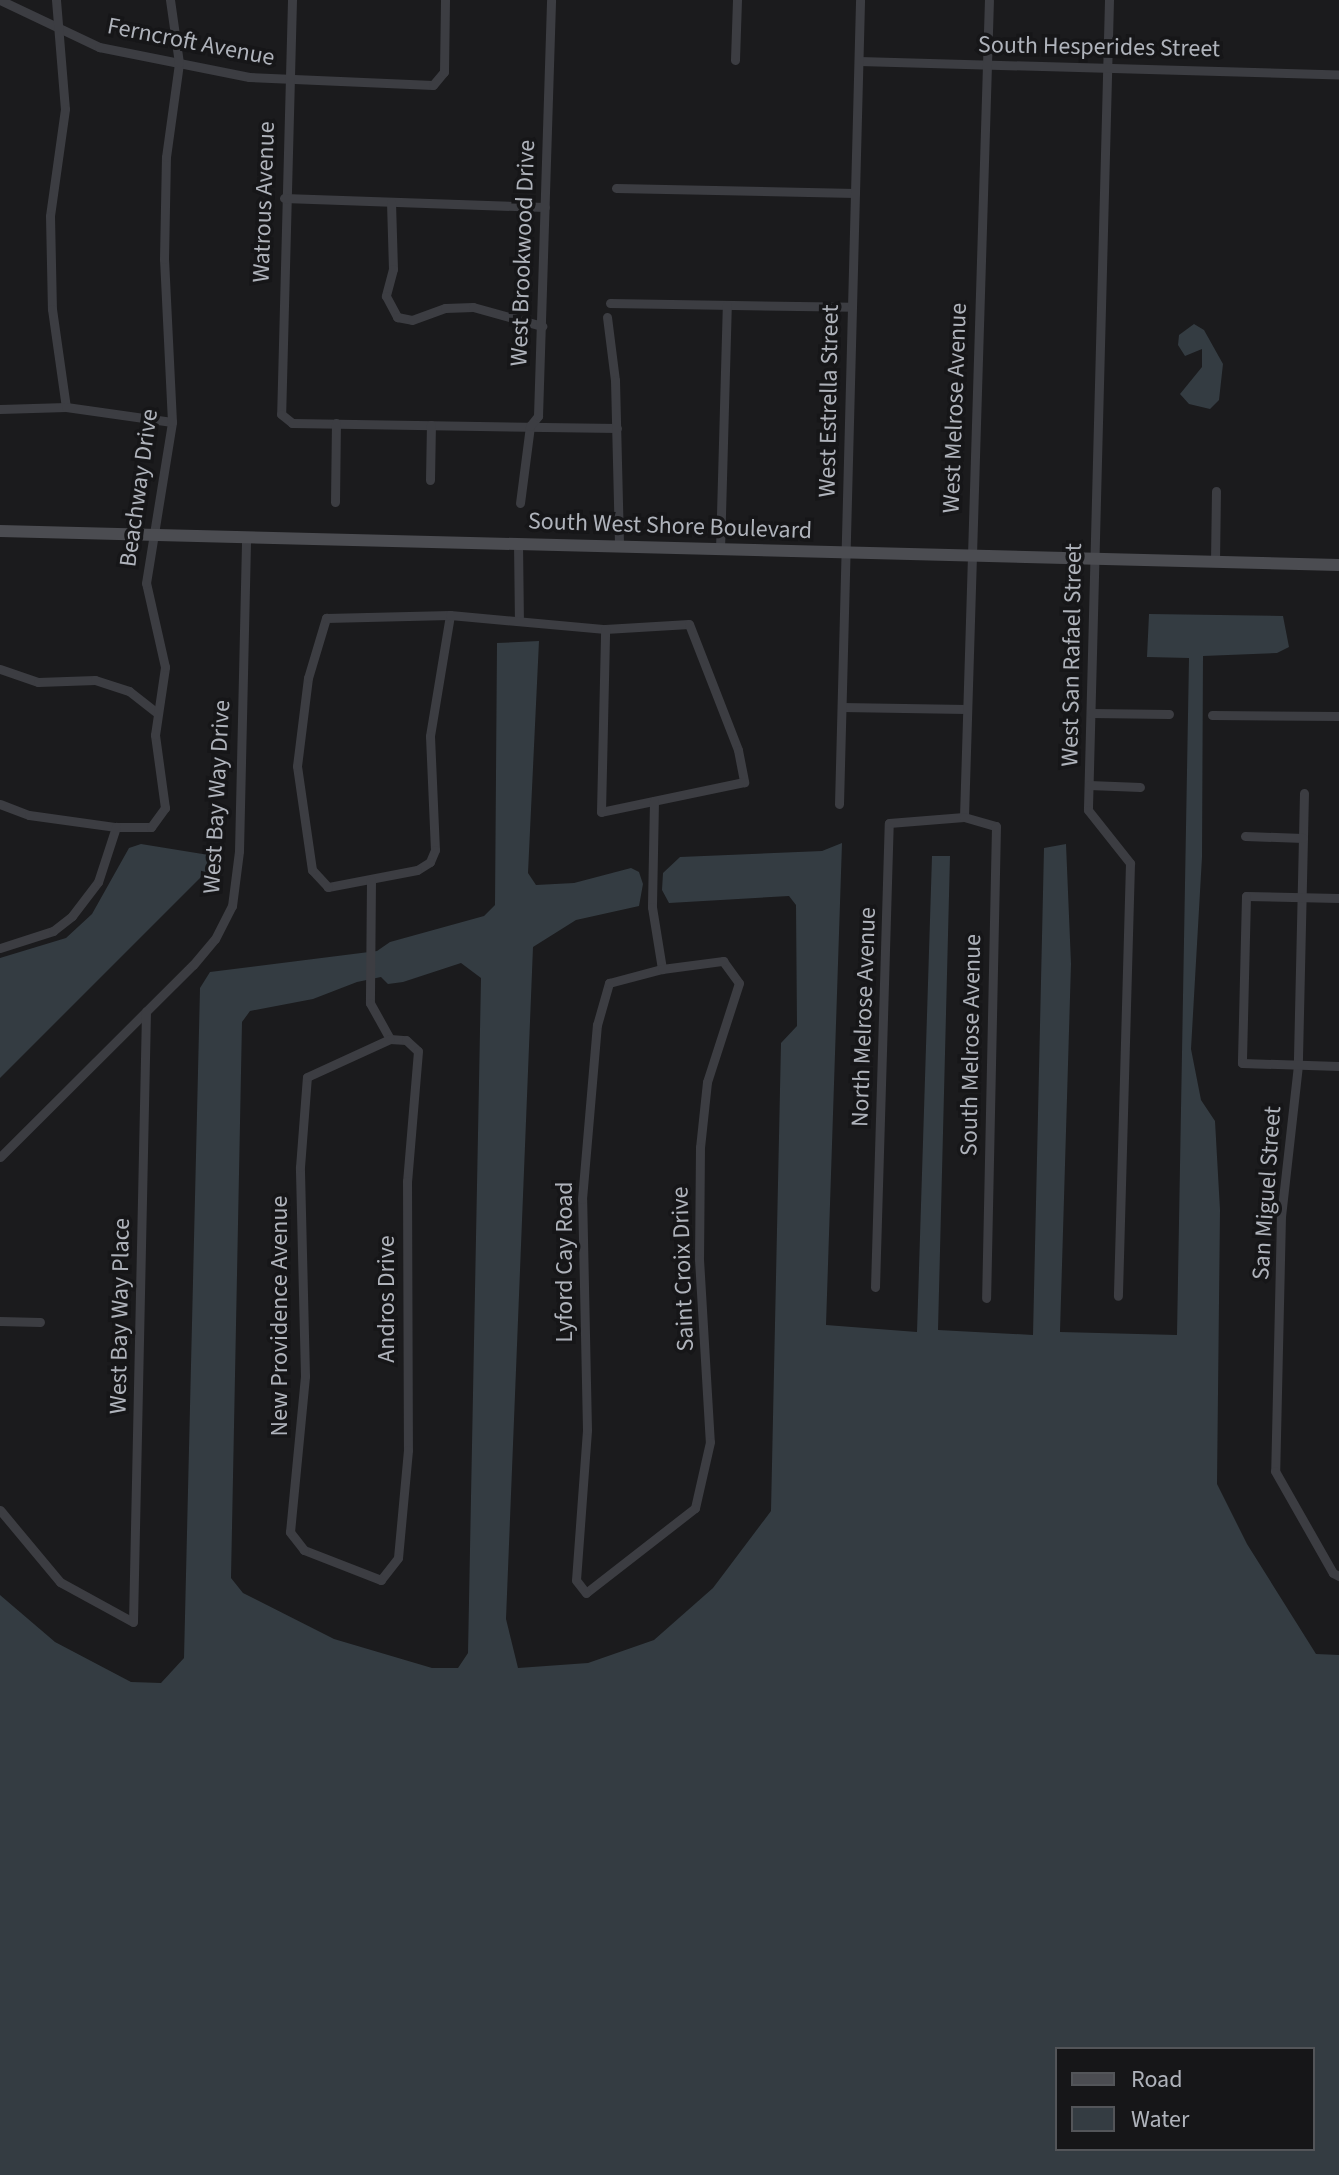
<!DOCTYPE html>
<style>
body{margin:0}
#map{position:relative;width:1339px;height:2175px;overflow:hidden;background:#1b1b1d;font-family:"Source Sans 3",sans-serif}
div>[style]{position:absolute}
.water>*{inset:0;background:#343c42}
.street>*{height:9px;margin:-4.5px;padding:0 4.5px;transform-origin:4.5px;border-radius:4.5px;background:#3c3d42}
.secondary>*{height:12px;margin:-6px;padding:0 6px;transform-origin:6px;border-radius:6px;background:#4b4c51}
span{translate:-50% -50%;white-space:nowrap;text-align:center;line-height:1.15;-webkit-text-stroke:7px #161618;paint-order:stroke}
.street-label{font-size:24px;color:#afb3bb}
.legend{position:absolute;left:1055px;top:2047px;width:260px;height:104px;box-sizing:border-box;background:#161618;border:2px solid #535559;margin:0;padding:10px 14px;list-style:none;font-size:24px;color:#afb3bb}
.legend li{display:flex;align-items:center;gap:16px;height:40px}
.legend b{width:40px;border:2px solid #535559}
</style>
<div id="map">
<div class="water">
<i style="clip-path:polygon(1194px 324px,1204px 330px,1223px 364px,1219px 400px,1210px 409px,1189px 404px,1180px 394px,1202px 367px,1202px 349px,1185px 356px,1178px 345px,1179px 335px)"></i>
<i style="clip-path:polygon(evenodd,1149px 614px,1283px 616px,1289px 647px,1277px 653px,1203px 656px,1202px 857px,1191px 1049px,1201px 1100px,1215px 1121px,1220px 1210px,1217px 1484px,1247px 1544px,1316px 1654px,1339px 1655px,1339px 2175px,0 2175px,0 1595px,55px 1642px,131px 1682px,161px 1683px,184px 1658px,200px 988px,210px 972px,377px 951px,390px 942px,484px 916px,495px 905px,497px 643px,539px 641px,528px 873px,536px 885px,574px 883px,631px 868px,639px 872px,643px 884px,639px 906px,576px 920px,533px 947px,506px 1619px,518px 1668px,588px 1663px,654px 1640px,713px 1588px,771px 1511px,781px 1043px,797px 1026px,796px 905px,789px 896px,669px 903px,662px 890px,663px 873px,680px 857px,822px 851px,842px 843px,826px 1325px,917px 1332px,932px 856px,950px 856px,938px 1330px,1033px 1335px,1044px 848px,1066px 844px,1071px 964px,1060px 1332px,1177px 1335px,1189px 658px,1147px 657px,1149px 614px,461px 963px,481px 978px,468px 1653px,458px 1668px,432px 1668px,334px 1639px,243px 1593px,231px 1578px,242px 1022px,250px 1011px,313px 999px,357px 982px,381px 977px,388px 984px,403px 982px,461px 963px,1149px 614px,1057px 2049px,1313px 2049px,1313px 2149px,1057px 2149px,1057px 2049px)"></i>
<i style="clip-path:polygon(141px 844px,221px 857px,0 1078px,0 958px,66px 938px,92px 914px,129px 848px)"></i>
</div>
<div class="street">
<i style="left:0;top:0;width:110px;rotate:25.4deg"></i>
<i style="left:99px;top:47px;width:153px;rotate:11.3deg"></i>
<i style="left:249px;top:77px;width:184px;rotate:2.5deg"></i>
<i style="left:433px;top:85px;width:17px;rotate:-50deg"></i>
<i style="left:444px;top:72px;width:72px;rotate:-89.2deg"></i>
<i style="left:56px;top:0;width:109px;rotate:85.3deg"></i>
<i style="left:65px;top:109px;width:108px;rotate:98deg"></i>
<i style="left:50px;top:216px;width:93px;rotate:88.8deg"></i>
<i style="left:52px;top:309px;width:99px;rotate:81.9deg"></i>
<i style="left:292px;top:0;width:414px;rotate:91.5deg"></i>
<i style="left:281px;top:414px;width:14px;rotate:39deg"></i>
<i style="left:292px;top:423px;width:325px;rotate:0.9deg"></i>
<i style="left:1109px;top:0;width:810px;rotate:91.49deg"></i>
<i style="left:1088px;top:810px;width:68px;rotate:51.6deg"></i>
<i style="left:1130px;top:863px;width:433px;rotate:91.6deg"></i>
<i style="left:735px;top:60px;width:60px;rotate:-88.1deg"></i>
<i style="left:859px;top:61px;width:480px;rotate:1.6deg"></i>
<i style="left:616px;top:188px;width:239px;rotate:1.2deg"></i>
<i style="left:284px;top:198px;width:261px;rotate:2deg"></i>
<i style="left:391px;top:202px;width:67px;rotate:88.3deg"></i>
<i style="left:393px;top:269px;width:28px;rotate:105deg"></i>
<i style="left:386px;top:296px;width:24px;rotate:62deg"></i>
<i style="left:397px;top:317px;width:15px;rotate:11deg"></i>
<i style="left:412px;top:320px;width:35px;rotate:-20deg"></i>
<i style="left:445px;top:308px;width:28px;rotate:-2deg"></i>
<i style="left:473px;top:307px;width:72px;rotate:15.4deg"></i>
<i style="left:610px;top:303px;width:242px;rotate:0.9deg"></i>
<i style="left:607px;top:317px;width:64px;rotate:82.8deg"></i>
<i style="left:615px;top:380px;width:166px;rotate:88.6deg"></i>
<i style="left:0;top:409px;width:66px;rotate:-1.7deg"></i>
<i style="left:66px;top:407px;width:107px;rotate:8.1deg"></i>
<i style="left:430px;top:480px;width:55px;rotate:-89deg"></i>
<i style="left:335px;top:502px;width:79px;rotate:-89.3deg"></i>
<i style="left:520px;top:503px;width:78px;rotate:-82.6deg"></i>
<i style="left:530px;top:426px;width:13px;rotate:-51deg"></i>
<i style="left:538px;top:416px;width:416px;rotate:-88.2deg"></i>
<i style="left:518px;top:543px;width:77px;rotate:89.3deg"></i>
<i style="left:720px;top:550px;width:245px;rotate:-88.4deg"></i>
<i style="left:1215px;top:562px;width:71px;rotate:-89.2deg"></i>
<i style="left:450px;top:615px;width:123px;rotate:99.4deg"></i>
<i style="left:430px;top:736px;width:114px;rotate:87.5deg"></i>
<i style="left:435px;top:850px;width:13px;rotate:113deg"></i>
<i style="left:430px;top:862px;width:15px;rotate:148deg"></i>
<i style="left:417px;top:870px;width:91px;rotate:169.2deg"></i>
<i style="left:328px;top:887px;width:23px;rotate:-133deg"></i>
<i style="left:312px;top:870px;width:105px;rotate:-98.2deg"></i>
<i style="left:297px;top:766px;width:89px;rotate:-82.9deg"></i>
<i style="left:308px;top:678px;width:63px;rotate:-73.3deg"></i>
<i style="left:326px;top:618px;width:124px;rotate:-1.4deg"></i>
<i style="left:450px;top:615px;width:156px;rotate:5.2deg"></i>
<i style="left:605px;top:629px;width:84px;rotate:-3.4deg"></i>
<i style="left:689px;top:624px;width:135px;rotate:68.7deg"></i>
<i style="left:738px;top:750px;width:33px;rotate:79deg"></i>
<i style="left:744px;top:782px;width:146px;rotate:168.2deg"></i>
<i style="left:601px;top:812px;width:183px;rotate:-88.7deg"></i>
<i style="left:0;top:669px;width:40px;rotate:18.9deg"></i>
<i style="left:38px;top:682px;width:57px;rotate:-2deg"></i>
<i style="left:95px;top:680px;width:36px;rotate:18deg"></i>
<i style="left:129px;top:691px;width:34px;rotate:38deg"></i>
<i style="left:842px;top:707px;width:124px;rotate:0.9deg"></i>
<i style="left:1091px;top:713px;width:78px;rotate:0.7deg"></i>
<i style="left:1212px;top:715px;width:127px;rotate:0.5deg"></i>
<i style="left:1089px;top:785px;width:51px;rotate:2.2deg"></i>
<i style="left:1304px;top:793px;width:272px;rotate:91.3deg"></i>
<i style="left:1298px;top:1065px;width:152px;rotate:96.4deg"></i>
<i style="left:1281px;top:1216px;width:255px;rotate:91.3deg"></i>
<i style="left:1275px;top:1471px;width:117px;rotate:60.4deg"></i>
<i style="left:1333px;top:1573px;width:7px;rotate:27deg"></i>
<i style="left:654px;top:801px;width:106px;rotate:91.1deg"></i>
<i style="left:652px;top:907px;width:63px;rotate:80.8deg"></i>
<i style="left:0;top:804px;width:31px;rotate:21deg"></i>
<i style="left:29px;top:815px;width:88px;rotate:7.9deg"></i>
<i style="left:116px;top:827px;width:35px"></i>
<i style="left:151px;top:827px;width:24px;rotate:-54deg"></i>
<i style="left:165px;top:808px;width:74px;rotate:-97.8deg"></i>
<i style="left:155px;top:735px;width:69px;rotate:-81.6deg"></i>
<i style="left:165px;top:667px;width:86px;rotate:-102.7deg"></i>
<i style="left:146px;top:583px;width:163px;rotate:-80.8deg"></i>
<i style="left:172px;top:422px;width:163px;rotate:-92.8deg"></i>
<i style="left:164px;top:259px;width:102px;rotate:-88.9deg"></i>
<i style="left:166px;top:157px;width:95px;rotate:-82.1deg"></i>
<i style="left:179px;top:63px;width:64px;rotate:-98.1deg"></i>
<i style="left:839px;top:804px;width:804px;rotate:-88.5deg"></i>
<i style="left:964px;top:817px;width:817px;rotate:-88.25deg"></i>
<i style="left:1245px;top:836px;width:58px;rotate:2deg"></i>
<i style="left:371px;top:880px;width:123px;rotate:90.5deg"></i>
<i style="left:370px;top:1003px;width:41px;rotate:60.9deg"></i>
<i style="left:1339px;top:898px;width:93px;rotate:-178.8deg"></i>
<i style="left:1246px;top:896px;width:167px;rotate:91.4deg"></i>
<i style="left:1242px;top:1063px;width:97px;rotate:1.8deg"></i>
<i style="left:0;top:948px;width:56px;rotate:-17.8deg"></i>
<i style="left:53px;top:931px;width:24px;rotate:-38deg"></i>
<i style="left:72px;top:916px;width:43px;rotate:-52.6deg"></i>
<i style="left:98px;top:882px;width:58px;rotate:-71.9deg"></i>
<i style="left:723px;top:961px;width:27px;rotate:54deg"></i>
<i style="left:739px;top:983px;width:104px;rotate:107.9deg"></i>
<i style="left:707px;top:1082px;width:65px;rotate:96.1deg"></i>
<i style="left:700px;top:1147px;width:112px;rotate:90.5deg"></i>
<i style="left:699px;top:1259px;width:183px;rotate:86.6deg"></i>
<i style="left:710px;top:1442px;width:68px;rotate:102.8deg"></i>
<i style="left:695px;top:1508px;width:138px;rotate:142.1deg"></i>
<i style="left:586px;top:1593px;width:16px;rotate:-128deg"></i>
<i style="left:576px;top:1580px;width:150px;rotate:-85.8deg"></i>
<i style="left:587px;top:1430px;width:231px;rotate:-91.2deg"></i>
<i style="left:582px;top:1199px;width:175px;rotate:-85.1deg"></i>
<i style="left:597px;top:1025px;width:44px;rotate:-74.1deg"></i>
<i style="left:609px;top:983px;width:55px;rotate:-14.8deg"></i>
<i style="left:662px;top:969px;width:62px;rotate:-7.5deg"></i>
<i style="left:390px;top:1039px;width:16px;rotate:4deg"></i>
<i style="left:406px;top:1040px;width:16px;rotate:43deg"></i>
<i style="left:418px;top:1051px;width:130px;rotate:94.8deg"></i>
<i style="left:407px;top:1181px;width:269px;rotate:89.8deg"></i>
<i style="left:408px;top:1450px;width:108px;rotate:95.3deg"></i>
<i style="left:398px;top:1558px;width:28px;rotate:128deg"></i>
<i style="left:381px;top:1580px;width:83px;rotate:-158.7deg"></i>
<i style="left:304px;top:1550px;width:23px;rotate:-128deg"></i>
<i style="left:290px;top:1532px;width:157px;rotate:-84.5deg"></i>
<i style="left:305px;top:1376px;width:209px;rotate:-91.4deg"></i>
<i style="left:300px;top:1167px;width:90px;rotate:-85.6deg"></i>
<i style="left:307px;top:1077px;width:91px;rotate:-24.6deg"></i>
<i style="left:0;top:1157px;width:272px;rotate:-44.9deg"></i>
<i style="left:193px;top:965px;width:34px;rotate:-50deg"></i>
<i style="left:215px;top:939px;width:37px;rotate:-63deg"></i>
<i style="left:232px;top:906px;width:55px;rotate:-82.7deg"></i>
<i style="left:239px;top:851px;width:313px;rotate:-88.7deg"></i>
<i style="left:875px;top:1287px;width:464px;rotate:-88.3deg"></i>
<i style="left:889px;top:823px;width:75px;rotate:-4.6deg"></i>
<i style="left:964px;top:817px;width:33px;rotate:16deg"></i>
<i style="left:996px;top:826px;width:472px;rotate:91.2deg"></i>
<i style="left:0;top:1321px;width:40px;rotate:1.4deg"></i>
<i style="left:0;top:1510px;width:94px;rotate:50.2deg"></i>
<i style="left:60px;top:1582px;width:83px;rotate:28.7deg"></i>
<i style="left:133px;top:1622px;width:611px;rotate:-88.78deg"></i>
</div>
<div class="secondary">
<i style="left:0;top:531px;width:1339px;rotate:1.45deg"></i>
</div>
<div class="street-label">
<span style="left:191px;top:42px;rotate:11deg">Ferncroft Avenue</span>
<span style="left:1099px;top:47px;rotate:1deg">South Hesperides Street</span>
<span style="left:264px;top:202px;rotate:-88deg">Watrous Avenue</span>
<span style="left:523px;top:253px;rotate:-88deg">West Brookwood Drive</span>
<span style="left:829px;top:401px;rotate:-89deg">West Estrella Street</span>
<span style="left:955px;top:408px;rotate:-88deg">West Melrose Avenue</span>
<span style="left:139px;top:488px;rotate:-82deg">Beachway Drive</span>
<span style="left:670px;top:526px;rotate:2deg">South West Shore Boulevard</span>
<span style="left:1072px;top:655px;rotate:-89deg">West San Rafael Street</span>
<span style="left:217px;top:797px;rotate:-87deg">West Bay Way Drive</span>
<span style="left:864px;top:1017px;rotate:-88deg">North Melrose Avenue</span>
<span style="left:971px;top:1045px;rotate:-89deg">South Melrose Avenue</span>
<span style="left:1267px;top:1193px;rotate:-86deg">San Miguel Street</span>
<span style="left:565px;top:1262px;rotate:-90deg">Lyford Cay Road</span>
<span style="left:683px;top:1269px;rotate:-92deg">Saint Croix Drive</span>
<span style="left:387px;top:1299px;rotate:-90deg">Andros Drive</span>
<span style="left:120px;top:1316px;rotate:-89deg">West Bay Way Place</span>
<span style="left:280px;top:1316px;rotate:-90deg">New Providence Avenue</span>
</div>
<ul class="legend">
<li><b style="height:10px;background:#4b4c51"></b>Road</li>
<li><b style="height:22px;background:#343c42"></b>Water</li>
</ul>
</div>
